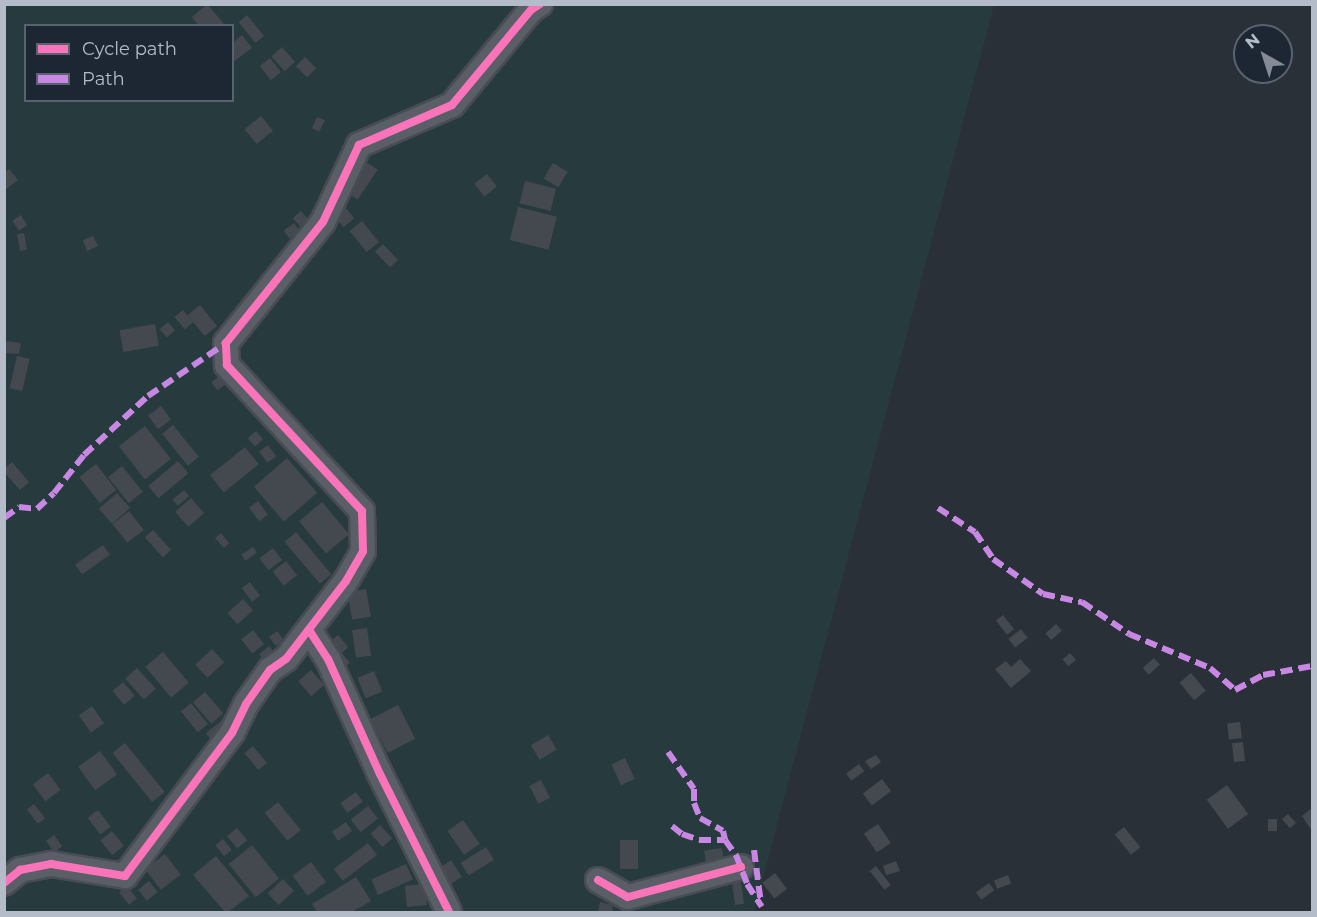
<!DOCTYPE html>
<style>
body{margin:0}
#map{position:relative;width:1317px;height:917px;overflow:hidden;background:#2a3038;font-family:Montserrat,sans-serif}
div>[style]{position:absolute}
.green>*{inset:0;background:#273a3e}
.building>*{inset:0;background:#444950;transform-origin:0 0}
.roads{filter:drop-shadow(2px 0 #484c53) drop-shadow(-2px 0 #484c53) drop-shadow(0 2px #484c53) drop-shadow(0 -2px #484c53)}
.street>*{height:24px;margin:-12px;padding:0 12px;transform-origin:12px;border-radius:12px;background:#5a5e66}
.quiet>*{height:6px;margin-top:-3px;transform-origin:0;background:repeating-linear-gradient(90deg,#c787e3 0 12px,transparent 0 18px)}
.cycleway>*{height:8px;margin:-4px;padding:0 4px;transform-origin:4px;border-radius:4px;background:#fb73b8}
span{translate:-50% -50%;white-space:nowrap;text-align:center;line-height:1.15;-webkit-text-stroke:5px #1d2633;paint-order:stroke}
.frame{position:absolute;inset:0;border:6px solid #b4bcc9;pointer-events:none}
.legend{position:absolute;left:24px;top:24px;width:210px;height:78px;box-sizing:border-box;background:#1d2633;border:2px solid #59626f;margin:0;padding:8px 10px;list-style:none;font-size:18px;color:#b4bcc9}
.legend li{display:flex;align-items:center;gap:12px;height:30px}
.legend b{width:30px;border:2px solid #59626f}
.north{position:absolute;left:1233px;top:24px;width:60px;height:60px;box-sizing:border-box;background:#1d2633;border:2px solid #59626f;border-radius:50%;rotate:321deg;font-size:16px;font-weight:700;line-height:24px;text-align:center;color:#b4bcc9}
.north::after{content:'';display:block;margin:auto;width:21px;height:27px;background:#848b96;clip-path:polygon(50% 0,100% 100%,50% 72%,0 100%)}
</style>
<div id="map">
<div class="green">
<i style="clip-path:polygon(evenodd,5px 5px,994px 5px,754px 912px,5px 912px,5px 5px,26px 26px,232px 26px,232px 100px,26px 100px,26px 26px)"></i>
</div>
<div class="building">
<i style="clip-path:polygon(207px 4px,224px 24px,222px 26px,199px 26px,192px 17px)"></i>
<i style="left:247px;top:15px;width:27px;height:11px;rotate:51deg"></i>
<i style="clip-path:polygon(242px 35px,252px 48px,232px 63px,232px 43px)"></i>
<i style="left:282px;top:47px;width:20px;height:14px;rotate:49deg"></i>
<i style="left:305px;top:57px;width:16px;height:13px;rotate:45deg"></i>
<i style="left:270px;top:58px;width:18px;height:13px;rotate:52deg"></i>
<i style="left:261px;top:116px;width:19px;height:21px;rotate:51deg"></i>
<i style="clip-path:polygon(317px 117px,325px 120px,319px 132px,312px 128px)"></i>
<i style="left:366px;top:162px;width:14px;height:36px;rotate:34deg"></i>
<i style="left:553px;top:163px;width:17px;height:18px;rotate:31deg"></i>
<i style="clip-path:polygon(9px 169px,18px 180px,4px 191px,4px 173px)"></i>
<i style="left:487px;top:174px;width:16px;height:16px;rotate:52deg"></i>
<i style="left:525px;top:181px;width:32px;height:23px;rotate:14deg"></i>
<i style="left:344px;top:206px;width:16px;height:14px;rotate:50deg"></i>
<i style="left:518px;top:207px;width:40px;height:34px;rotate:14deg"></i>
<i style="left:301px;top:211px;width:11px;height:11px;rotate:49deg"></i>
<i style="left:21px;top:215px;width:12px;height:10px;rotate:59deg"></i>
<i style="left:362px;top:221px;width:27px;height:16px;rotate:51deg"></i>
<i style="left:294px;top:223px;width:10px;height:13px;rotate:53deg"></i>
<i style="left:24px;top:233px;width:17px;height:7px;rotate:80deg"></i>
<i style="clip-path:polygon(93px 236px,98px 246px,87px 251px,83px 240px)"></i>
<i style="left:383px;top:244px;width:22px;height:11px;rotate:47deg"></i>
<i style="left:200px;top:305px;width:27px;height:16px;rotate:51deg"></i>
<i style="left:183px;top:310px;width:16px;height:11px;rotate:50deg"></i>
<i style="left:168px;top:322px;width:11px;height:11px;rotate:49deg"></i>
<i style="left:155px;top:324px;width:22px;height:36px;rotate:80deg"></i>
<i style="clip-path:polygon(4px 341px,21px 343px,19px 354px,4px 353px)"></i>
<i style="left:17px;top:356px;width:13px;height:33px;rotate:13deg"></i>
<i style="left:221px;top:375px;width:10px;height:12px;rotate:53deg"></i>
<i style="left:161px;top:406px;width:17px;height:16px;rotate:54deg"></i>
<i style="left:173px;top:425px;width:41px;height:14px;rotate:51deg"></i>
<i style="left:145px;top:426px;width:42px;height:33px;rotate:52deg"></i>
<i style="left:256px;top:431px;width:11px;height:11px;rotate:49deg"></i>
<i style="left:268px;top:445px;width:14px;height:11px;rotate:54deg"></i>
<i style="left:245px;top:447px;width:22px;height:45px;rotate:51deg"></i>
<i style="left:287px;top:458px;width:46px;height:44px;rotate:49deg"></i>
<i style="left:178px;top:461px;width:16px;height:39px;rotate:50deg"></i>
<i style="clip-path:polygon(12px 462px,29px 482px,20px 490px,4px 472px,4px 469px)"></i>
<i style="left:96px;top:464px;width:33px;height:21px;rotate:52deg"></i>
<i style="left:122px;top:466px;width:33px;height:18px;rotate:51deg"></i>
<i style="left:184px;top:490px;width:8px;height:15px;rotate:50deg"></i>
<i style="left:117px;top:493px;width:20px;height:24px;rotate:49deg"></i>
<i style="left:191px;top:498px;width:20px;height:21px;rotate:49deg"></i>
<i style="left:258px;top:501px;width:17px;height:11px;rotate:54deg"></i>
<i style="left:322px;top:502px;width:42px;height:30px;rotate:50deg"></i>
<i style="left:129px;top:511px;width:24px;height:21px;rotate:52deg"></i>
<i style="left:153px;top:530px;width:27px;height:11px;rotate:48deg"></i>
<i style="left:296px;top:532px;width:55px;height:15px;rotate:50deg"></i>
<i style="clip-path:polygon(221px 533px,229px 543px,224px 548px,215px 538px)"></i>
<i style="left:103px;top:545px;width:12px;height:34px;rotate:55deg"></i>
<i style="left:253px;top:547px;width:7px;height:14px;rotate:56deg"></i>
<i style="left:273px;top:548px;width:15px;height:17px;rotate:53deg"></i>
<i style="left:286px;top:561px;width:18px;height:17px;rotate:52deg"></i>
<i style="left:250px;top:582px;width:17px;height:10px;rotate:54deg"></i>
<i style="left:366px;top:589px;width:28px;height:19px;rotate:80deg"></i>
<i style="left:243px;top:599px;width:15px;height:21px;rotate:48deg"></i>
<i style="left:1003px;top:615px;width:18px;height:9px;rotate:52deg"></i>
<i style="left:1056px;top:624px;width:9px;height:14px;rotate:49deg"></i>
<i style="left:367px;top:628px;width:28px;height:15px;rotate:82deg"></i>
<i style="left:1021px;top:629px;width:11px;height:16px;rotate:52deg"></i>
<i style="left:253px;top:630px;width:18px;height:15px;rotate:52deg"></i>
<i style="clip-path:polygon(277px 631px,283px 639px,276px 646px,269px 637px)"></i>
<i style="clip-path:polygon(338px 635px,348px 647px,342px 653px,350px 663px,339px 672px,320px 650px)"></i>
<i style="left:269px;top:646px;width:17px;height:13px;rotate:50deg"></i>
<i style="left:212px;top:649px;width:18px;height:23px;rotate:47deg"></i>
<i style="left:163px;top:652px;width:40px;height:23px;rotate:50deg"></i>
<i style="left:1070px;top:653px;width:9px;height:10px;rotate:49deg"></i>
<i style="left:1154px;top:658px;width:9px;height:15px;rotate:49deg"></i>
<i style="clip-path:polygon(1020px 659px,1031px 671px,1011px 688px,995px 669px,1006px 661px,1011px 667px)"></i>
<i style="left:137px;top:668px;width:28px;height:16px;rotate:48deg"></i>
<i style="left:311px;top:670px;width:20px;height:17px;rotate:49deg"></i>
<i style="left:374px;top:671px;width:22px;height:18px;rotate:68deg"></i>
<i style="left:1191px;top:673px;width:23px;height:15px;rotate:50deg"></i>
<i style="left:123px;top:682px;width:18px;height:14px;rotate:49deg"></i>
<i style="left:205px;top:692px;width:28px;height:16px;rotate:49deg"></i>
<i style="left:191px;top:703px;width:27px;height:13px;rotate:51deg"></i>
<i style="left:398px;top:705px;width:38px;height:31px;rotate:63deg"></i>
<i style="left:92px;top:706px;width:21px;height:16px;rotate:55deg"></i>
<i style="left:226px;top:717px;width:13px;height:26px;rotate:51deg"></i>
<i style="left:1240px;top:722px;width:16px;height:13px;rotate:83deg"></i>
<i style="left:548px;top:735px;width:17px;height:20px;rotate:59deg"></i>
<i style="left:1243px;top:742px;width:19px;height:11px;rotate:84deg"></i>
<i style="left:125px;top:743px;width:63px;height:16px;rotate:51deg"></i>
<i style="left:253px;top:746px;width:22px;height:11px;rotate:51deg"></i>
<i style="left:100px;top:751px;width:29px;height:27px;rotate:54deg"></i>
<i style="clip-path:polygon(876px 755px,881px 762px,871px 769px,865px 761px)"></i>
<i style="left:625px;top:758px;width:23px;height:15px;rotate:65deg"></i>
<i style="left:859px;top:764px;width:9px;height:16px;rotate:54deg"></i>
<i style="left:48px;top:773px;width:21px;height:19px;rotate:53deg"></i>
<i style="left:882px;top:779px;width:15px;height:24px;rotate:53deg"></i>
<i style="left:541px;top:780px;width:20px;height:13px;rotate:63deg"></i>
<i style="left:1227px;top:785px;width:36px;height:25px;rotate:54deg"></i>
<i style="left:356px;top:792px;width:12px;height:19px;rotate:55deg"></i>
<i style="left:278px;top:802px;width:36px;height:17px;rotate:51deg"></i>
<i style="left:34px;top:804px;width:18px;height:9px;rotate:52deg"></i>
<i style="left:368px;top:806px;width:16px;height:22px;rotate:52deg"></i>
<i style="clip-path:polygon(1312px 808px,1312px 831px,1302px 816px)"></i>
<i style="left:98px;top:810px;width:21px;height:13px;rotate:53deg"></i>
<i style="left:1288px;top:814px;width:12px;height:8px;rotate:48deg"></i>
<i style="left:1268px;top:819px;width:9px;height:12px"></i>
<i style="left:463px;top:820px;width:29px;height:19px;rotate:55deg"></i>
<i style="left:346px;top:822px;width:11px;height:17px;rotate:56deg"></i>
<i style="left:878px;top:824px;width:23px;height:17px;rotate:56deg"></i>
<i style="left:380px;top:825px;width:18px;height:13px;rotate:47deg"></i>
<i style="left:1124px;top:827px;width:26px;height:12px;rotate:51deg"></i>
<i style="left:237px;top:828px;width:16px;height:13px;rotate:50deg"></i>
<i style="left:112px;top:831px;width:19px;height:15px;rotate:51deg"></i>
<i style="left:54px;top:835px;width:14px;height:10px;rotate:54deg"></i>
<i style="left:223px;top:839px;width:14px;height:10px;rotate:51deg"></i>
<i style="left:620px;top:840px;width:18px;height:29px"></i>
<i style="left:368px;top:843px;width:15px;height:43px;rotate:53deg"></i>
<i style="left:252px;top:845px;width:43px;height:30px;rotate:51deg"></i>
<i style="left:486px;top:847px;width:15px;height:30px;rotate:58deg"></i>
<i style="left:722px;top:848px;width:14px;height:18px;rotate:82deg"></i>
<i style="left:165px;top:854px;width:26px;height:25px;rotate:53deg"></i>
<i style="clip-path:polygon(216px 856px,249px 896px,228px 912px,225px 912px,193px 875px)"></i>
<i style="left:451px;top:860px;width:20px;height:17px;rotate:57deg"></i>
<i style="clip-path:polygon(896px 861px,900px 871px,886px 875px,883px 866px)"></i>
<i style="left:311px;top:862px;width:25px;height:23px;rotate:53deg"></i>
<i style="left:406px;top:864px;width:17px;height:38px;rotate:66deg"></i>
<i style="left:876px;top:866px;width:24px;height:8px;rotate:52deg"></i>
<i style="left:775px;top:873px;width:20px;height:16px;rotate:53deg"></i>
<i style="left:1008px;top:875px;width:9px;height:15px;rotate:69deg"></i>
<i style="clip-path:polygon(356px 877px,371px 901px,352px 912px,317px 912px,312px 904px)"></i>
<i style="left:283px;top:879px;width:16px;height:21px;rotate:47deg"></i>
<i style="left:149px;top:881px;width:14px;height:14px;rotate:51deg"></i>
<i style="left:741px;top:882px;width:22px;height:9px;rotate:82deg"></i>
<i style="left:989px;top:883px;width:9px;height:16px;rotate:54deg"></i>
<i style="left:425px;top:884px;width:21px;height:20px;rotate:85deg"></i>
<i style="left:127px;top:886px;width:16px;height:10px;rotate:52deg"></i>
<i style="clip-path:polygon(600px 902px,613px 905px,612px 912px,598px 912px)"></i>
</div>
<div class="roads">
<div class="street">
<i style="left:309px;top:630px;width:35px;rotate:57deg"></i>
<i style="left:328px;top:659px;width:126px;rotate:65.7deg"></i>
<i style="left:380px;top:774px;width:154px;rotate:63.4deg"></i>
<i style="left:598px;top:880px;width:34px;rotate:30deg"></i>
<i style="left:628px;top:897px;width:117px;rotate:-14.9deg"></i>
<i style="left:4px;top:883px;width:21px;rotate:-39deg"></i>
<i style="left:20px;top:870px;width:32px;rotate:-11deg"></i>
<i style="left:51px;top:864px;width:75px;rotate:9.2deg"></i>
<i style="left:125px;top:876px;width:179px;rotate:-53.2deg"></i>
<i style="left:232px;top:733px;width:32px;rotate:-64deg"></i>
<i style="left:246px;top:704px;width:42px;rotate:-54.8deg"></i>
<i style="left:270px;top:670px;width:19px;rotate:-35deg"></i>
<i style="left:286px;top:659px;width:98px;rotate:-52.4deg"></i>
<i style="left:346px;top:581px;width:34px;rotate:-60deg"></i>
<i style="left:363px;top:551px;width:40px;rotate:-91.4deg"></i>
<i style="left:362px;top:511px;width:199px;rotate:-132.8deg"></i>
<i style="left:227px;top:365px;width:22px;rotate:-93deg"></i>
<i style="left:226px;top:343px;width:155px;rotate:-51.3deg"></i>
<i style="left:323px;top:222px;width:85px;rotate:-64.9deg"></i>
<i style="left:359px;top:145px;width:101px;rotate:-23.3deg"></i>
<i style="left:452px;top:105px;width:124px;rotate:-50.3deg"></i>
<i style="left:531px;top:10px;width:11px;rotate:-34deg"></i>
</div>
</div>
<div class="quiet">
<i style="left:938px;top:508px;width:44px;rotate:33deg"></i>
<i style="left:975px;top:532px;width:32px;rotate:56deg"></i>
<i style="left:993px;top:559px;width:61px;rotate:35deg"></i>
<i style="left:1043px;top:594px;width:40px;rotate:12deg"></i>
<i style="left:1082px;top:602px;width:57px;rotate:34.2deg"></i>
<i style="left:1129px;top:634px;width:88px;rotate:22.8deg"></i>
<i style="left:1210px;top:668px;width:33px;rotate:41deg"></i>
<i style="left:1235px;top:690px;width:32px;rotate:-28deg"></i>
<i style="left:1263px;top:675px;width:50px;rotate:-10.4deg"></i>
<i style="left:4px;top:518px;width:19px;rotate:-36deg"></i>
<i style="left:19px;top:507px;width:18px;rotate:6deg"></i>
<i style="left:37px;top:509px;width:23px;rotate:-43deg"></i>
<i style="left:54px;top:493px;width:48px;rotate:-51.7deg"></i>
<i style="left:84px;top:455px;width:87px;rotate:-42.7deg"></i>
<i style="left:148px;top:396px;width:94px;rotate:-34.2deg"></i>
<i style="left:668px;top:752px;width:45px;rotate:54.9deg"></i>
<i style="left:694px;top:789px;width:14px;rotate:90deg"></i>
<i style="left:694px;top:803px;width:16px;rotate:68deg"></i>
<i style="left:700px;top:818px;width:26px;rotate:29deg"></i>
<i style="left:723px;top:831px;width:9px;rotate:77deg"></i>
<i style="left:672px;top:826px;width:13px;rotate:39deg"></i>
<i style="left:682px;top:834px;width:18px;rotate:19deg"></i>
<i style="left:699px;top:840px;width:26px"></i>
<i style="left:725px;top:840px;width:19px;rotate:54deg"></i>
<i style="left:736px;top:855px;width:31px;rotate:69deg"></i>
<i style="left:747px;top:884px;width:27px;rotate:57deg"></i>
<i style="left:754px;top:850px;width:54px;rotate:82.6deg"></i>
</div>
<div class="cycleway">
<i style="left:309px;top:630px;width:35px;rotate:57deg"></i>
<i style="left:328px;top:659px;width:126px;rotate:65.7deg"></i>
<i style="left:380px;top:774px;width:154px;rotate:63.4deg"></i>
<i style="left:598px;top:880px;width:34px;rotate:30deg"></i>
<i style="left:628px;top:897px;width:117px;rotate:-14.9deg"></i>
<i style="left:4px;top:883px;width:21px;rotate:-39deg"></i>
<i style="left:20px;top:870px;width:32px;rotate:-11deg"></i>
<i style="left:51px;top:864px;width:75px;rotate:9.2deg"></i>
<i style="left:125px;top:876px;width:179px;rotate:-53.2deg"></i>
<i style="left:232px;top:733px;width:32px;rotate:-64deg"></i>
<i style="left:246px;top:704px;width:42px;rotate:-54.8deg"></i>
<i style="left:270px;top:670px;width:19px;rotate:-35deg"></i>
<i style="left:286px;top:659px;width:98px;rotate:-52.4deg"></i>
<i style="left:346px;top:581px;width:34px;rotate:-60deg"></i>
<i style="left:363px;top:551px;width:40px;rotate:-91.4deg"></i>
<i style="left:362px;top:511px;width:199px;rotate:-132.8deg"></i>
<i style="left:227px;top:365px;width:22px;rotate:-93deg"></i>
<i style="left:226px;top:343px;width:155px;rotate:-51.3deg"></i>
<i style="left:323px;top:222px;width:85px;rotate:-64.9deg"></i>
<i style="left:359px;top:145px;width:101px;rotate:-23.3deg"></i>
<i style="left:452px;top:105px;width:124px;rotate:-50.3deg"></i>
<i style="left:531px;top:10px;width:11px;rotate:-34deg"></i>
</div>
<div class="frame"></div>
<ul class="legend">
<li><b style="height:8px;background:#fb73b8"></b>Cycle path</li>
<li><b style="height:8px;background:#c787e3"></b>Path</li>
</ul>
<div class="north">N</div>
</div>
